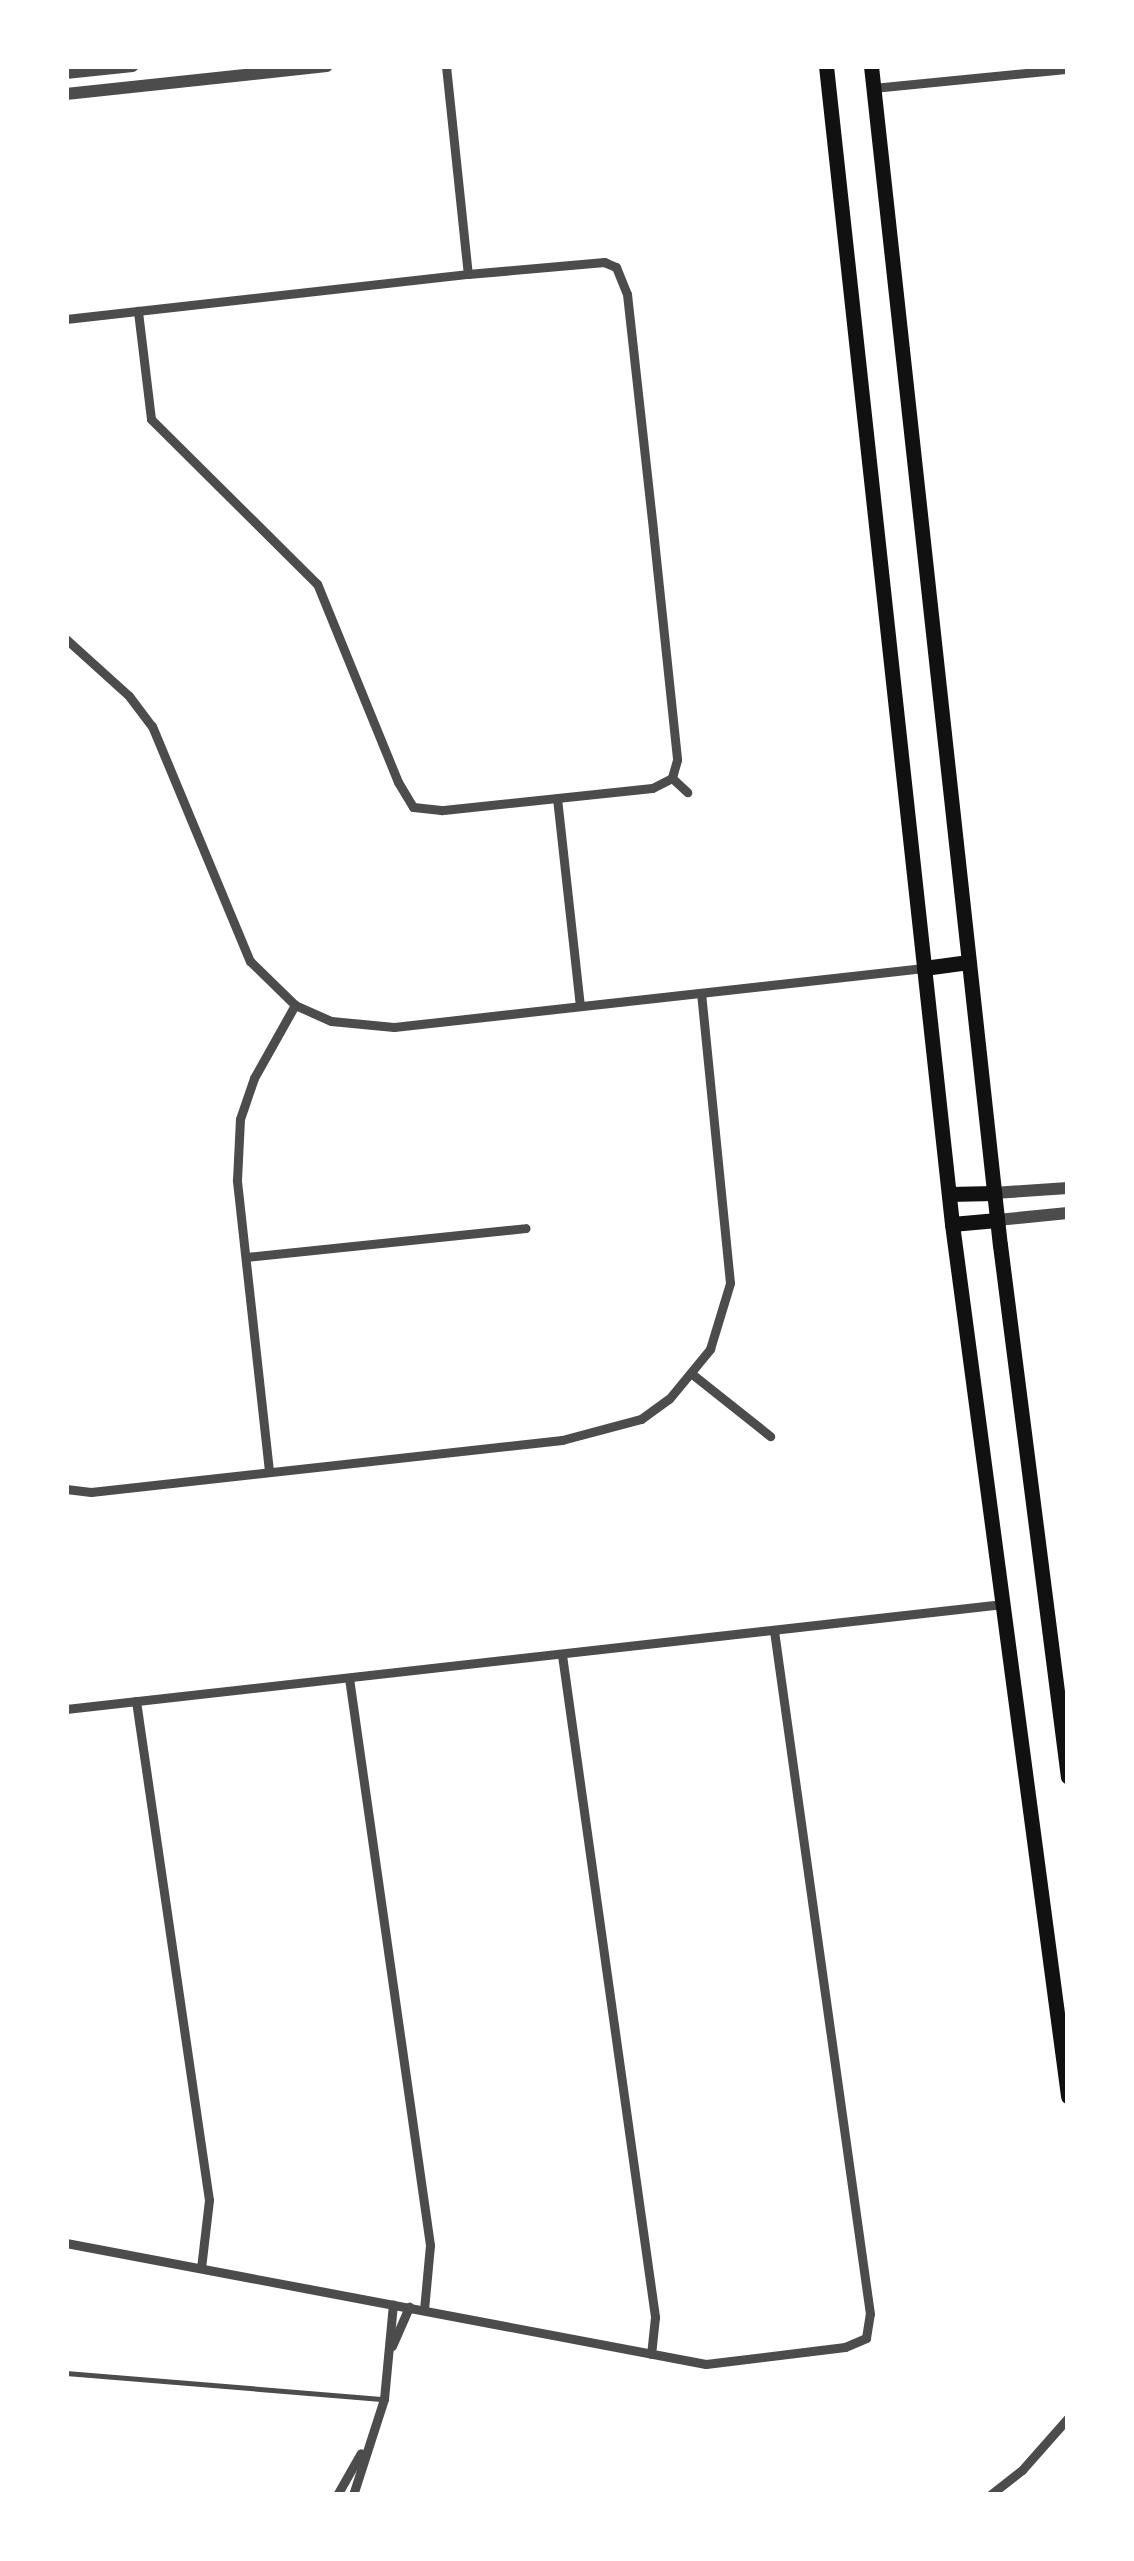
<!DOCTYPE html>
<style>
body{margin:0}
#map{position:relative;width:1134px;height:2561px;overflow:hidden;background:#fff;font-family:Karla,sans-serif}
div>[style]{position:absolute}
.service>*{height:4.5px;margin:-2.25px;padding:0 2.25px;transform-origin:2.25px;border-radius:2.25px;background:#4c4c4c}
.minor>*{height:9px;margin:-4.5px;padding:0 4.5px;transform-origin:4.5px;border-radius:4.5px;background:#4c4c4c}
.tertiary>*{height:12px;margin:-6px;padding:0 6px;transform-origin:6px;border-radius:6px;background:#4c4c4c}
.primary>*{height:15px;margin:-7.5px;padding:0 7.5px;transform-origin:7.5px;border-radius:7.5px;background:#111}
span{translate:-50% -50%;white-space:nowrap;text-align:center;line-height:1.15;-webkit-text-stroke:9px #fff;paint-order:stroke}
.frame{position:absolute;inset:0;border:69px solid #fff;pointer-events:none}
</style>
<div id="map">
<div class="service">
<i style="left:66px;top:2373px;width:319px;rotate:4.7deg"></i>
</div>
<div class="minor">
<i style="left:446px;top:66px;width:209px;rotate:84deg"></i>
<i style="left:873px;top:88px;width:196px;rotate:-5.6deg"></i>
<i style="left:66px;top:319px;width:405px;rotate:-6.4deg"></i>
<i style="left:468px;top:274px;width:137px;rotate:-5deg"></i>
<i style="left:604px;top:262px;width:13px;rotate:23deg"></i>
<i style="left:616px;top:267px;width:29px;rotate:68deg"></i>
<i style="left:627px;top:294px;width:237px;rotate:83.7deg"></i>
<i style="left:653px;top:530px;width:231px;rotate:84deg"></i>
<i style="left:677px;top:760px;width:19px;rotate:106deg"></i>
<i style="left:672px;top:778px;width:22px;rotate:153deg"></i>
<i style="left:652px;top:788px;width:212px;rotate:174deg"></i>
<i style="left:441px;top:810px;width:28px;rotate:-174deg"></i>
<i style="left:413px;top:807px;width:29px;rotate:-121deg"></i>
<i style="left:398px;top:782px;width:214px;rotate:-112.2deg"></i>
<i style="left:317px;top:584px;width:234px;rotate:-135.2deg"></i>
<i style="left:151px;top:419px;width:109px;rotate:-96.9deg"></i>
<i style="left:66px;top:639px;width:85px;rotate:42.1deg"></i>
<i style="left:129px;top:696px;width:38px;rotate:53deg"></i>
<i style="left:152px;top:726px;width:255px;rotate:67.4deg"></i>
<i style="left:250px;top:961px;width:63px;rotate:44.4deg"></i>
<i style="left:295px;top:1005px;width:39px;rotate:24deg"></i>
<i style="left:331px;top:1021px;width:63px;rotate:5.4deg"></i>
<i style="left:394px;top:1027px;width:533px;rotate:-6.35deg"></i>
<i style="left:672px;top:778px;width:21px;rotate:43deg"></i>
<i style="left:557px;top:798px;width:209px;rotate:83.7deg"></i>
<i style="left:246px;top:1257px;width:281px;rotate:-5.9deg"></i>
<i style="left:692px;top:1374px;width:100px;rotate:38.5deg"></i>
<i style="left:269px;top:1471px;width:293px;rotate:-96.3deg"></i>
<i style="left:237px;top:1180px;width:61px;rotate:-87.2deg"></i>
<i style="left:240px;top:1119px;width:43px;rotate:-71.1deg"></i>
<i style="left:254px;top:1078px;width:84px;rotate:-60.7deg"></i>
<i style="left:66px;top:1489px;width:25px;rotate:7deg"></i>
<i style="left:91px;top:1492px;width:474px;rotate:-6.3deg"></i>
<i style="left:562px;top:1440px;width:82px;rotate:-14.9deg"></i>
<i style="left:641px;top:1419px;width:34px;rotate:-36deg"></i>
<i style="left:669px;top:1399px;width:65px;rotate:-50.6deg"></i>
<i style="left:710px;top:1349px;width:69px;rotate:-73.1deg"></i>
<i style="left:730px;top:1283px;width:291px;rotate:-95.7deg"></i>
<i style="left:562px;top:1655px;width:669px;rotate:82deg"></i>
<i style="left:655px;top:2317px;width:37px;rotate:96deg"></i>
<i style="left:349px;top:1678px;width:573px;rotate:81.87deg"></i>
<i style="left:430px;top:2245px;width:65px;rotate:95.3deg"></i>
<i style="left:136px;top:1701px;width:504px;rotate:81.68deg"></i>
<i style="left:209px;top:2200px;width:68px;rotate:96.7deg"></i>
<i style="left:66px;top:1709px;width:943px;rotate:-6.39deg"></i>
<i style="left:66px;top:2243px;width:651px;rotate:10.71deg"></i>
<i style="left:706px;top:2364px;width:140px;rotate:-7deg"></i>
<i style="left:845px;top:2347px;width:23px;rotate:-23deg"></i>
<i style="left:866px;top:2338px;width:24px;rotate:-81deg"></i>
<i style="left:870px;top:2314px;width:690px;rotate:-98deg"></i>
<i style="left:392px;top:2346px;width:43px;rotate:-66.4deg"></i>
<i style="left:337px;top:2495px;width:48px;rotate:-60.3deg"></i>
<i style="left:353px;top:2495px;width:101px;rotate:-72.1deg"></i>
<i style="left:384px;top:2399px;width:95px;rotate:-84.6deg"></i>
<i style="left:990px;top:2495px;width:41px;rotate:-38deg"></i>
<i style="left:1022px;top:2470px;width:69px;rotate:-48.5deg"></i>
</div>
<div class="tertiary">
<i style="left:66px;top:73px;width:67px;rotate:-6deg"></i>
<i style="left:66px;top:94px;width:262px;rotate:-6.1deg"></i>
<i style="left:994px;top:1193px;width:74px;rotate:-3.9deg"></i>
<i style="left:997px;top:1220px;width:71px;rotate:-5.6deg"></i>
</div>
<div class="primary">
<i style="left:826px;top:66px;width:1165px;rotate:83.79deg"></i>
<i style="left:952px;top:1224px;width:880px;rotate:82.42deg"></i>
<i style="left:871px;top:66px;width:1186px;rotate:83.76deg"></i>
<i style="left:1000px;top:1245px;width:536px;rotate:82.72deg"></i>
<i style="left:924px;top:968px;width:45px;rotate:-7.6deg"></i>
<i style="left:949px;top:1194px;width:45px;rotate:-1.3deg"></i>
<i style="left:952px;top:1224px;width:45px;rotate:-5.1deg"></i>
</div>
<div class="frame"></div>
</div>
